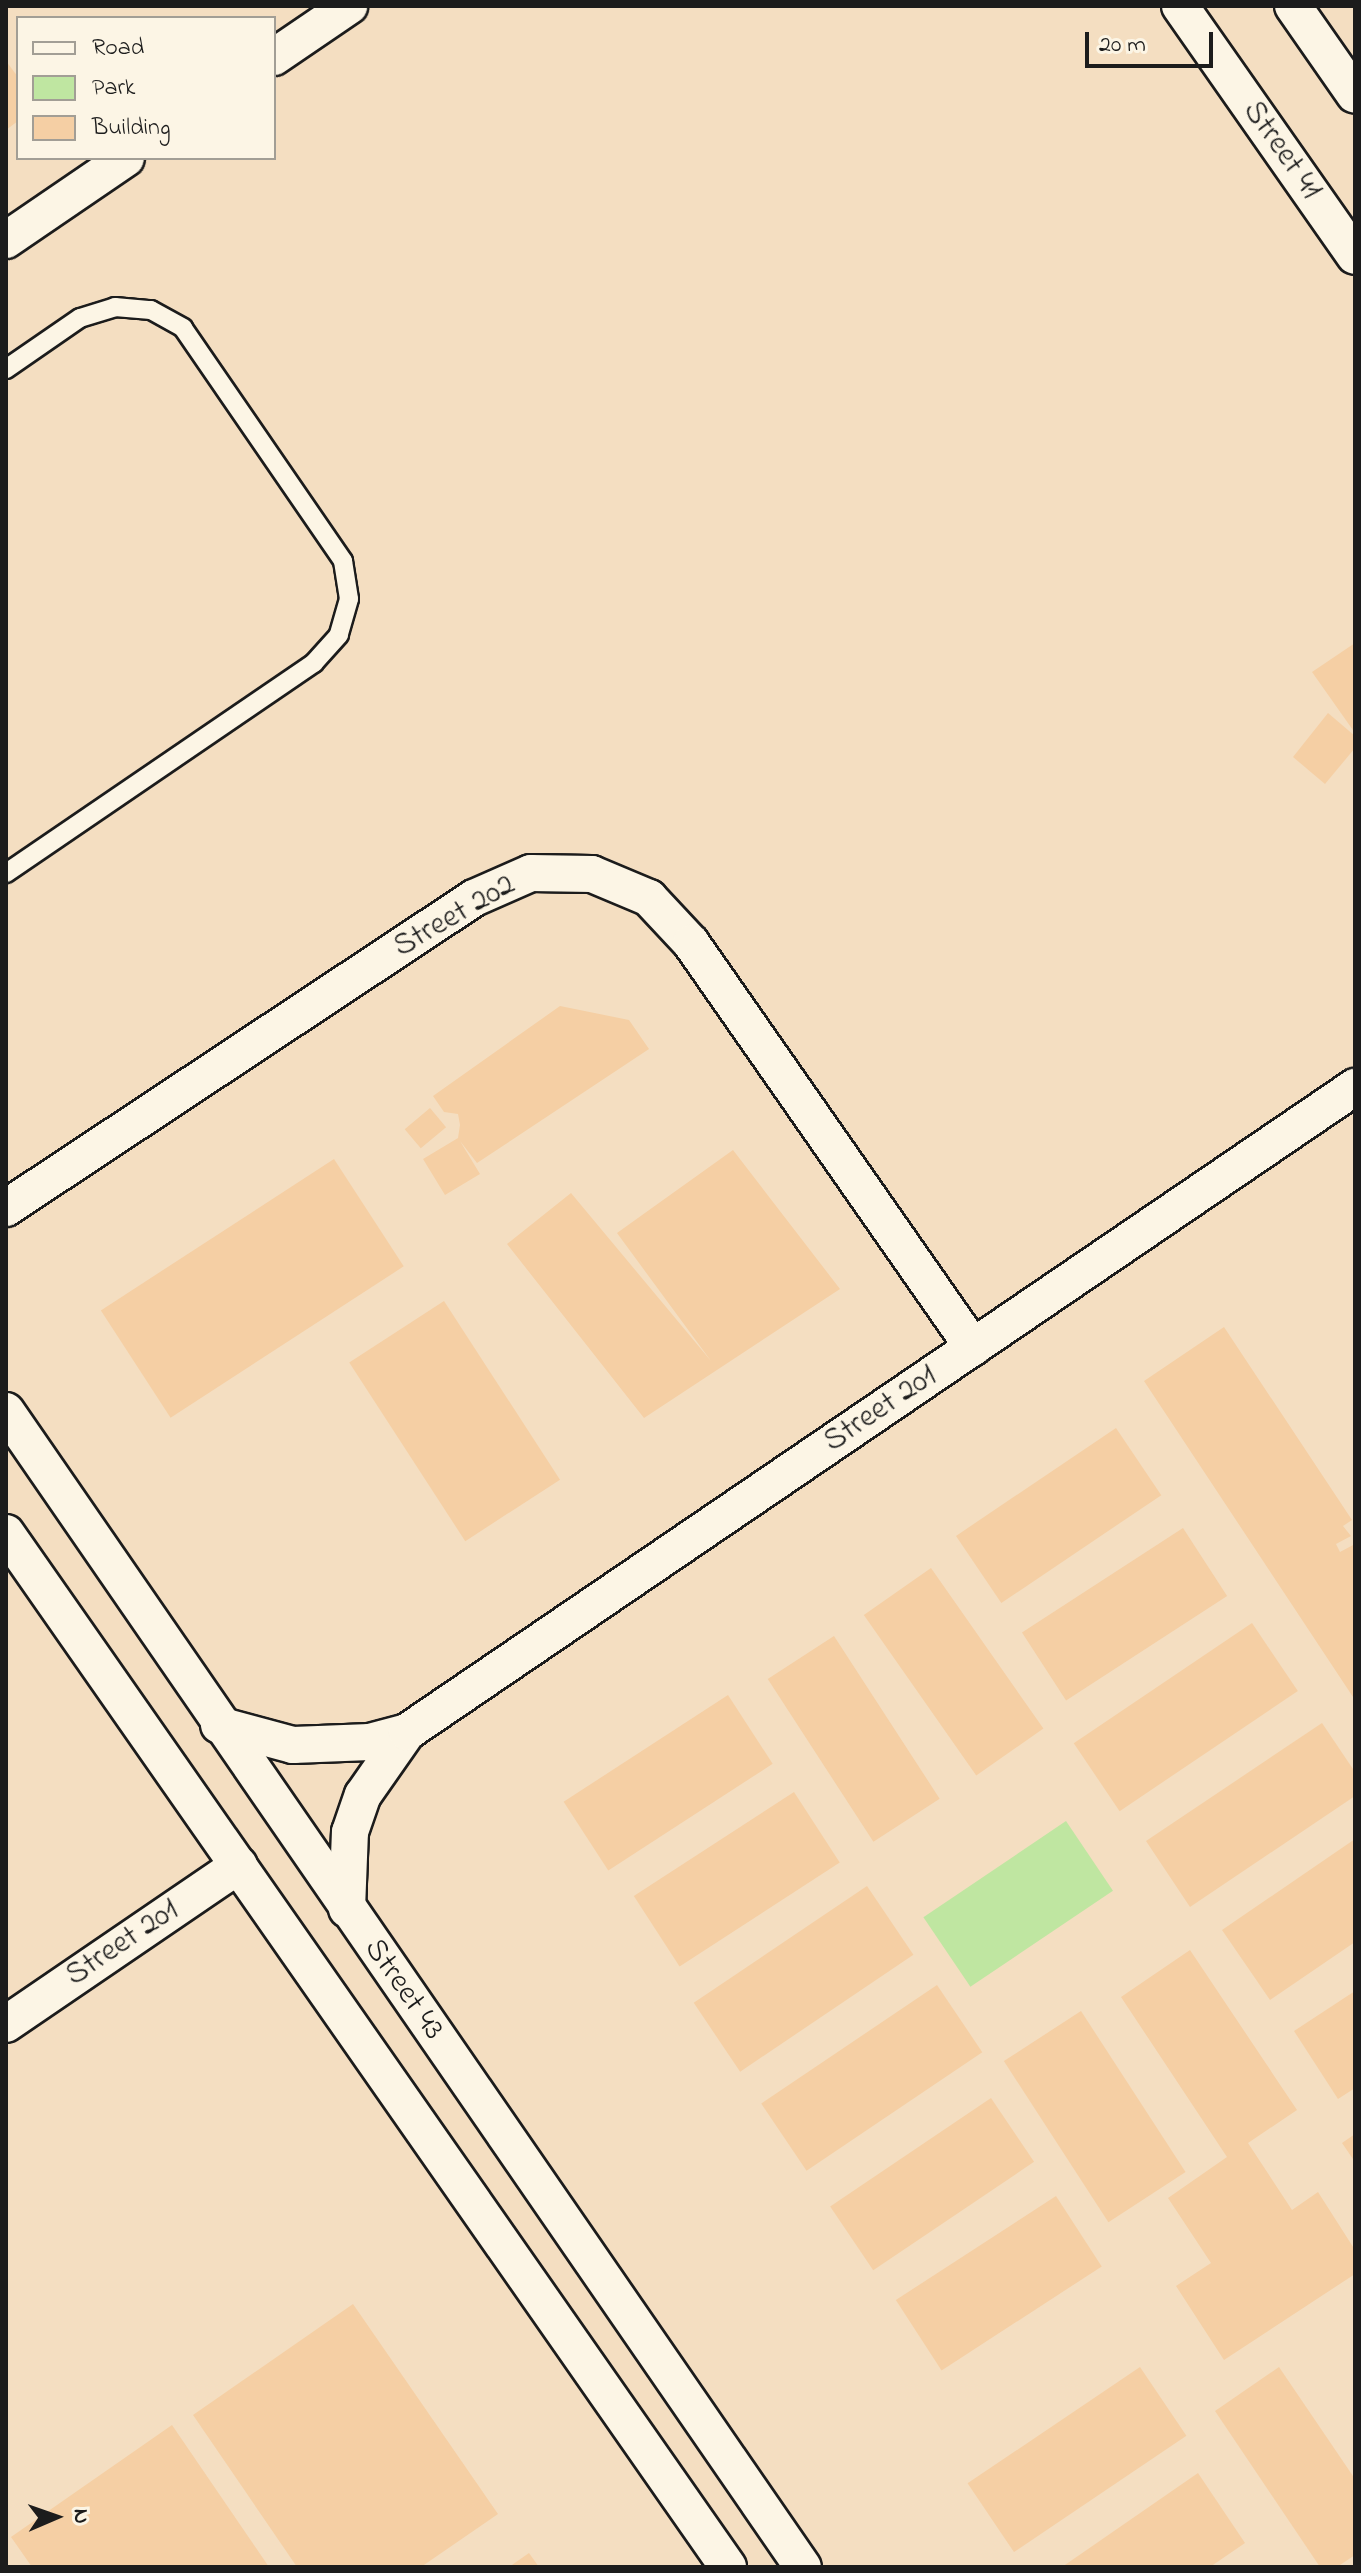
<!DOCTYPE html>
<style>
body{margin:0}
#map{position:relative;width:1361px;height:2573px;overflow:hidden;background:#faead2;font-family:"Indie Flower",sans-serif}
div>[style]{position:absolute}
.built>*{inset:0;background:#f4dec1}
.green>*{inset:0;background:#bfe6a1;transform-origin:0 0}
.building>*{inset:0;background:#f5cfa4;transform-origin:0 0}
.roads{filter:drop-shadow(2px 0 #1c1c1c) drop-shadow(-2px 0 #1c1c1c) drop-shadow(0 2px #1c1c1c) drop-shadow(0 -2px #1c1c1c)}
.service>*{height:18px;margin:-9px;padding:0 9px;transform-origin:9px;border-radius:9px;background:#fcf5e5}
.minor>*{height:36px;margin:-18px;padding:0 18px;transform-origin:18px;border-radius:18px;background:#fcf5e5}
span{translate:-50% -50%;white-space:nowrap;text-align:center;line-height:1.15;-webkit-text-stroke:6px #fcf5e5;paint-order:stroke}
.street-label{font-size:32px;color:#1c1c1c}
.frame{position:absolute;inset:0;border:8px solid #1c1c1c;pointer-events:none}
.legend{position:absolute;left:16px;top:16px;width:260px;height:144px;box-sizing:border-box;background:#fcf5e5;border:2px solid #a29e95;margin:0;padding:10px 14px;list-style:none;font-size:24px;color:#1c1c1c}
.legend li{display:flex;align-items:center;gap:16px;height:40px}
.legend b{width:40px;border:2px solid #a29e95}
.north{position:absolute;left:16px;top:2477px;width:80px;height:80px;-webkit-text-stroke:6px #fcf5e5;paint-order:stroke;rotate:88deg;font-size:22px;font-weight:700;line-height:32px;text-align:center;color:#1c1c1c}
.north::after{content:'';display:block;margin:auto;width:28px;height:36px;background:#1c1c1c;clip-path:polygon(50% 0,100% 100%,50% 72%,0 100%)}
.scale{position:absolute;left:1085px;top:32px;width:128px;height:36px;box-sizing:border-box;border:4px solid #1c1c1c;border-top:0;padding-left:10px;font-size:24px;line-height:28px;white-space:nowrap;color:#1c1c1c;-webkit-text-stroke:6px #fcf5e5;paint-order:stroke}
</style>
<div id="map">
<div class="built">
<i style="clip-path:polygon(evenodd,6px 6px,1355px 6px,1355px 2567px,6px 2567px,6px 6px,18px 18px,274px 18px,274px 158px,18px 158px,18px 18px)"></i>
</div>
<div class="green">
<i style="left:1066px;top:1821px;width:84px;height:172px;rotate:56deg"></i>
</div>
<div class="building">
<i style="clip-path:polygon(6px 61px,18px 77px,18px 121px,6px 130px)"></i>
<i style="clip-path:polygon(1355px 643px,1355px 733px,1312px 672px)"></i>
<i style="clip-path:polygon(1328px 713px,1355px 736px,1355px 748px,1325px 784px,1293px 757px)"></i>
<i style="clip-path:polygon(560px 1006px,629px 1020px,649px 1049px,477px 1163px,460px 1141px,480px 1174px,445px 1195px,423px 1159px,458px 1138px,460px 1125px,458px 1114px,444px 1112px,433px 1096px)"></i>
<i style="left:430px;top:1108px;width:25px;height:33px;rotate:50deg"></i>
<i style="clip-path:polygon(733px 1150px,840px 1289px,644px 1418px,507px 1244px,571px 1193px,711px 1361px,617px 1233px)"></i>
<i style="left:334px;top:1159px;width:128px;height:278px;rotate:57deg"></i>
<i style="left:444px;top:1301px;width:213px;height:113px;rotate:57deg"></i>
<i style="clip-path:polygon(1224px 1327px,1352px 1520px,1343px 1526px,1351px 1536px,1336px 1544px,1340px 1552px,1355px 1544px,1355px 1700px,1144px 1381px)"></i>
<i style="left:1116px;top:1428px;width:81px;height:193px;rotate:56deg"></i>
<i style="left:1183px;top:1528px;width:81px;height:192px;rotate:57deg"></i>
<i style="left:931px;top:1568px;width:196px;height:82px;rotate:55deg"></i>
<i style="left:1252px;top:1623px;width:82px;height:215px;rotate:56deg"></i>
<i style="left:834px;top:1636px;width:194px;height:79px;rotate:57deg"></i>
<i style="left:728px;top:1695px;width:82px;height:196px;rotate:57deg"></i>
<i style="clip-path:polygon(1322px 1723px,1355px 1772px,1355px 1796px,1190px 1907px,1146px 1841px)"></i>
<i style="left:794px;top:1792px;width:84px;height:191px;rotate:57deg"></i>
<i style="clip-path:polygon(1355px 1839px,1355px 1942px,1270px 2000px,1222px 1930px)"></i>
<i style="left:867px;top:1886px;width:83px;height:209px;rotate:56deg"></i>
<i style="clip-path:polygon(1190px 1950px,1297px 2110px,1248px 2143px,1292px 2210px,1318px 2192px,1355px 2250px,1355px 2274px,1224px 2360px,1176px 2286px,1211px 2263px,1168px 2198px,1227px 2157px,1121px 1997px)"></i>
<i style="left:937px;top:1985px;width:81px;height:212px;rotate:56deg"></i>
<i style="clip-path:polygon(1355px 1991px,1355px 2088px,1338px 2099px,1294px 2031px)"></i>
<i style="left:1081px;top:2011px;width:192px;height:92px;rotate:57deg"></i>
<i style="left:991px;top:2098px;width:77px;height:194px;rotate:56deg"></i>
<i style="clip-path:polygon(1355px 2134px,1355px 2162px,1342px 2143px)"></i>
<i style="left:1056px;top:2196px;width:84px;height:191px;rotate:57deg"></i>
<i style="clip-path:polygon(353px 2304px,498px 2514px,421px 2567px,297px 2567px,193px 2415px)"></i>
<i style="left:1140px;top:2367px;width:83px;height:208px;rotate:56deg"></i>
<i style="clip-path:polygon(1279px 2367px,1355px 2479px,1355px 2555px,1337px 2567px,1320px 2567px,1215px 2411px)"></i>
<i style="clip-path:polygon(172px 2425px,269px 2567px,32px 2567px,11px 2537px)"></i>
<i style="clip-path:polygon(1198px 2473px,1245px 2543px,1210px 2567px,1062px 2567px)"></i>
<i style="clip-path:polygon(529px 2553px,539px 2567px,509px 2567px)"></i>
</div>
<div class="roads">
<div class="service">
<i style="left:6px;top:369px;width:90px;rotate:-34.6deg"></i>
<i style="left:80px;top:318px;width:37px;rotate:-17deg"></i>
<i style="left:115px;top:307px;width:36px;rotate:5deg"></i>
<i style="left:151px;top:310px;width:37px;rotate:29deg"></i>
<i style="left:183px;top:328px;width:283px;rotate:55.5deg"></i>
<i style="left:343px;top:561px;width:38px;rotate:81deg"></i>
<i style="left:349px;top:599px;width:37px;rotate:106deg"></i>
<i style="left:339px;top:635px;width:38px;rotate:132deg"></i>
<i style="left:314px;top:663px;width:373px;rotate:145.7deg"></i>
</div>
<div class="minor">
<i style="left:1180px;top:6px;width:305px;rotate:55deg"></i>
<i style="left:1293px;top:6px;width:108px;rotate:55.1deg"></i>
<i style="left:274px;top:57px;width:91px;rotate:-34.2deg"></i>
<i style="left:6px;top:240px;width:145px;rotate:-34.3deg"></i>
<i style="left:6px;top:1208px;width:561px;rotate:-33.52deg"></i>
<i style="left:474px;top:898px;width:62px;rotate:-23.7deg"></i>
<i style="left:531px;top:873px;width:61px;rotate:0.9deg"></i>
<i style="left:592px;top:874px;width:62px;rotate:22.8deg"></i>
<i style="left:649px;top:898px;width:62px;rotate:47deg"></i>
<i style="left:691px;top:943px;width:493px;rotate:55.1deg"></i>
<i style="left:6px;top:1411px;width:1404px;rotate:55.42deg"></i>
<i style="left:6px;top:1533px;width:1261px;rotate:55.07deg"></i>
<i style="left:219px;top:1725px;width:77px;rotate:15.1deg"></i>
<i style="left:293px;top:1745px;width:77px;rotate:-2.2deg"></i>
<i style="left:370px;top:1742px;width:38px;rotate:-15deg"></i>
<i style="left:347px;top:1909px;width:77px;rotate:-87.8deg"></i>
<i style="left:350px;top:1832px;width:39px;rotate:-71deg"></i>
<i style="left:363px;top:1795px;width:77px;rotate:-55.1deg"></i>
<i style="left:407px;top:1732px;width:1147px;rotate:-34.23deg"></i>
<i style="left:6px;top:2024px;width:282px;rotate:-34.3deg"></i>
</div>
</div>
<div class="street-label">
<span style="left:1281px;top:151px;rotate:55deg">Street 41</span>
<span style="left:455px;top:917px;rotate:-30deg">Street 202</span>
<span style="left:881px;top:1410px;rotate:-34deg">Street 201</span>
<span style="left:123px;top:1944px;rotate:-34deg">Street 201</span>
<span style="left:403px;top:1990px;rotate:55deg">Street 43</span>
</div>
<div class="frame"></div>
<ul class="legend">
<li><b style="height:10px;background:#fcf5e5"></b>Road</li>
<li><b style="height:22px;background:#bfe6a1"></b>Park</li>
<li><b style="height:22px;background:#f5cfa4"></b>Building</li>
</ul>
<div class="north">N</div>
<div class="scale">20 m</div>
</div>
